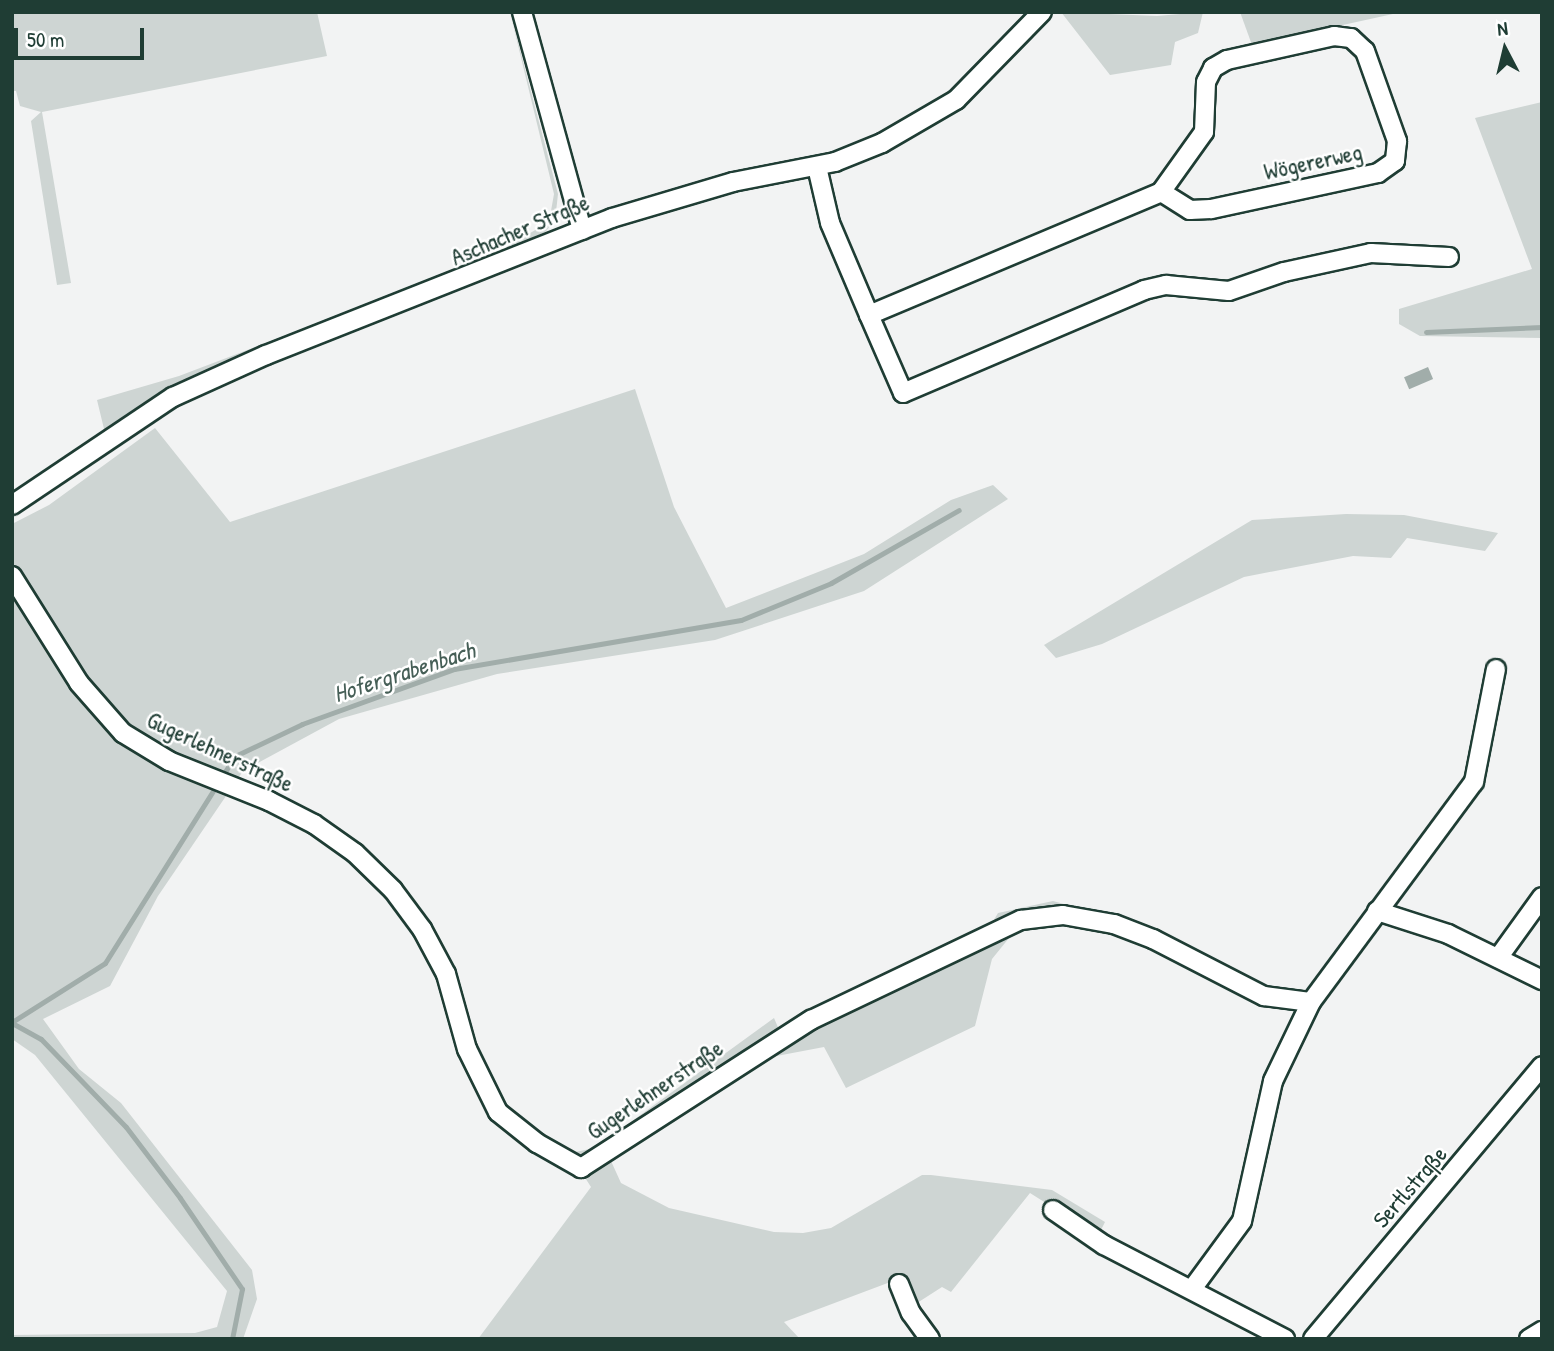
<!DOCTYPE html>
<meta charset="utf-8">
<style>
body{margin:0}
#map{position:relative;width:1554px;height:1351px;overflow:hidden;background:#f2f3f3;font-family:"Patrick Hand",sans-serif}
div>[style]{position:absolute}
.green>*{inset:0;background:#ced5d3}
.water>*{inset:0;background:#a1adaa;transform-origin:0 0}
.stream>*{height:5px;margin:-2.5px;padding:0 2.5px;transform-origin:2.5px;border-radius:2.5px;background:#a1adaa}
.roads{filter:drop-shadow(2px 0 #1f3d34) drop-shadow(-2px 0 #1f3d34) drop-shadow(0 2px #1f3d34) drop-shadow(0 -2px #1f3d34)}
.minor>*{height:18px;margin:-9px;padding:0 9px;transform-origin:9px;border-radius:9px;background:#fff}
span{translate:-50% -50%;white-space:nowrap;text-align:center;line-height:1.15;-webkit-text-stroke:5px #fff;paint-order:stroke}
.street-label{font-size:23px;color:#1f3d34}
.water-label{font-size:24px;color:#465f57;font-style:italic}
.frame{position:absolute;inset:0;border:14px solid #1f3d34;pointer-events:none}
.north{position:absolute;left:1470px;top:14px;width:70px;height:70px;-webkit-text-stroke:5px #fff;paint-order:stroke;rotate:353deg;font-size:19px;font-weight:700;line-height:28px;text-align:center;color:#1f3d34}
.north::after{content:'';display:block;margin:auto;width:24px;height:32px;background:#1f3d34;clip-path:polygon(50% 0,100% 100%,50% 72%,0 100%)}
.scale{position:absolute;left:14px;top:28px;width:130px;height:32px;box-sizing:border-box;border:4px solid #1f3d34;border-top:0;padding-left:9px;font-size:21px;line-height:24px;white-space:nowrap;color:#1f3d34;-webkit-text-stroke:5px #fff;paint-order:stroke}
</style>
<div id="map">
<div class="green">
<i style="clip-path:polygon(12px 12px,317px 12px,327px 56px,42px 112px,71px 283px,57px 285px,31px 121px,41px 112px,20px 106px,16px 91px,12px 91px)"></i>
<i style="clip-path:polygon(510px 12px,558px 194px,555px 221px,545px 232px,450px 276px,208px 369px,105px 433px,97px 400px,179px 376px,486px 259px,549px 222px,554px 194px)"></i>
<i style="clip-path:polygon(1061px 12px,1157px 16px,1203px 12px,1198px 33px,1175px 42px,1171px 65px,1110px 75px)"></i>
<i style="clip-path:polygon(1240px 12px,1402px 12px,1252px 45px)"></i>
<i style="clip-path:polygon(1542px 102px,1542px 338px,1420px 336px,1399px 324px,1399px 309px,1532px 269px,1475px 118px)"></i>
<i style="clip-path:polygon(635px 389px,674px 507px,726px 608px,864px 554px,951px 500px,993px 485px,1008px 499px,864px 591px,715px 640px,497px 674px,339px 719px,243px 771px,158px 896px,110px 986px,43px 1019px,79px 1069px,121px 1103px,252px 1270px,257px 1299px,243px 1339px,12px 1339px,12px 1335px,195px 1333px,217px 1327px,227px 1291px,35px 1055px,12px 1039px,12px 524px,49px 505px,155px 428px,230px 522px)"></i>
<i style="clip-path:polygon(1346px 514px,1404px 515px,1498px 533px,1485px 551px,1407px 538px,1391px 558px,1353px 556px,1244px 577px,1102px 644px,1056px 658px,1044px 645px,1252px 520px)"></i>
<i style="clip-path:polygon(1053px 901px,1148px 927px,1226px 968px,1114px 920px,989px 928px,998px 913px)"></i>
<i style="clip-path:polygon(1044px 920px,1125px 932px,1221px 981px,1219px 985px,1127px 935px,1059px 924px,1032px 927px,1009px 938px,992px 959px,975px 1026px,846px 1088px,824px 1047px,766px 1058px,611px 1161px,621px 1183px,669px 1208px,774px 1232px,803px 1233px,831px 1228px,922px 1175px,931px 1175px,1052px 1190px,1105px 1222px,1098px 1236px,1030px 1193px,951px 1292px,942px 1287px,914px 1305px,893px 1281px,784px 1322px,800px 1339px,478px 1339px,591px 1187px,582px 1173px,759px 1055px,912px 974px)"></i>
<i style="clip-path:polygon(774px 1018px,780px 1032px,587px 1156px,575px 1152px,595px 1148px)"></i>
</div>
<div class="water">
<i style="left:1428px;top:367px;width:13px;height:26px;rotate:67deg"></i>
</div>
<div class="stream">
<i style="left:1426px;top:332px;width:116px;rotate:-2.5deg"></i>
<i style="left:12px;top:1022px;width:110px;rotate:-32.4deg"></i>
<i style="left:105px;top:963px;width:244px;rotate:-57.9deg"></i>
<i style="left:235px;top:756px;width:74px;rotate:-25.5deg"></i>
<i style="left:302px;top:724px;width:162px;rotate:-19.9deg"></i>
<i style="left:454px;top:669px;width:291px;rotate:-9.7deg"></i>
<i style="left:741px;top:620px;width:97px;rotate:-22.3deg"></i>
<i style="left:831px;top:583px;width:147px;rotate:-29.7deg"></i>
<i style="left:12px;top:1023px;width:33px;rotate:29deg"></i>
<i style="left:41px;top:1039px;width:122px;rotate:46deg"></i>
<i style="left:126px;top:1127px;width:89px;rotate:52.7deg"></i>
<i style="left:180px;top:1198px;width:110px;rotate:55.7deg"></i>
<i style="left:242px;top:1289px;width:51px;rotate:101.3deg"></i>
</div>
<div class="roads">
<div class="minor">
<i style="left:522px;top:12px;width:226px;rotate:74.6deg"></i>
<i style="left:1334px;top:36px;width:17px;rotate:7deg"></i>
<i style="left:1351px;top:38px;width:19px;rotate:43deg"></i>
<i style="left:1365px;top:51px;width:96px;rotate:70.4deg"></i>
<i style="left:1397px;top:141px;width:20px;rotate:96deg"></i>
<i style="left:1395px;top:161px;width:21px;rotate:145deg"></i>
<i style="left:1378px;top:173px;width:171px;rotate:167.8deg"></i>
<i style="left:1211px;top:209px;width:21px;rotate:177deg"></i>
<i style="left:1190px;top:210px;width:34px;rotate:-148deg"></i>
<i style="left:1161px;top:192px;width:74px;rotate:-54.4deg"></i>
<i style="left:1204px;top:132px;width:50px;rotate:-87.7deg"></i>
<i style="left:1206px;top:82px;width:16px;rotate:-63deg"></i>
<i style="left:1213px;top:68px;width:16px;rotate:-30deg"></i>
<i style="left:1227px;top:60px;width:110px;rotate:-12.6deg"></i>
<i style="left:817px;top:167px;width:57px;rotate:76.9deg"></i>
<i style="left:830px;top:223px;width:100px;rotate:67deg"></i>
<i style="left:869px;top:315px;width:317px;rotate:-22.8deg"></i>
<i style="left:869px;top:315px;width:85px;rotate:66.4deg"></i>
<i style="left:903px;top:393px;width:262px;rotate:-23.1deg"></i>
<i style="left:1144px;top:290px;width:23px;rotate:-13deg"></i>
<i style="left:1166px;top:285px;width:63px;rotate:5.4deg"></i>
<i style="left:1229px;top:291px;width:58px;rotate:-19.1deg"></i>
<i style="left:1284px;top:272px;width:89px;rotate:-12.3deg"></i>
<i style="left:1371px;top:253px;width:78px;rotate:2.9deg"></i>
<i style="left:12px;top:505px;width:194px;rotate:-33.9deg"></i>
<i style="left:173px;top:397px;width:102px;rotate:-24.3deg"></i>
<i style="left:266px;top:355px;width:372px;rotate:-21.6deg"></i>
<i style="left:612px;top:218px;width:126px;rotate:-16.6deg"></i>
<i style="left:733px;top:182px;width:104px;rotate:-11.1deg"></i>
<i style="left:835px;top:162px;width:51px;rotate:-22deg"></i>
<i style="left:882px;top:143px;width:86px;rotate:-30.2deg"></i>
<i style="left:956px;top:100px;width:123px;rotate:-45.7deg"></i>
<i style="left:12px;top:576px;width:126px;rotate:57.9deg"></i>
<i style="left:79px;top:683px;width:67px;rotate:48.7deg"></i>
<i style="left:123px;top:733px;width:54px;rotate:31.3deg"></i>
<i style="left:169px;top:761px;width:108px;rotate:21.8deg"></i>
<i style="left:269px;top:801px;width:51px;rotate:27.1deg"></i>
<i style="left:314px;top:824px;width:50px;rotate:35.3deg"></i>
<i style="left:355px;top:853px;width:53px;rotate:44.2deg"></i>
<i style="left:393px;top:890px;width:49px;rotate:53.4deg"></i>
<i style="left:422px;top:929px;width:51px;rotate:61.9deg"></i>
<i style="left:446px;top:974px;width:78px;rotate:74.4deg"></i>
<i style="left:467px;top:1049px;width:70px;rotate:63.8deg"></i>
<i style="left:498px;top:1112px;width:50px;rotate:38.5deg"></i>
<i style="left:537px;top:1143px;width:51px;rotate:29.6deg"></i>
<i style="left:581px;top:1168px;width:274px;rotate:-32.8deg"></i>
<i style="left:811px;top:1020px;width:233px;rotate:-25.5deg"></i>
<i style="left:1021px;top:920px;width:42px;rotate:-6.8deg"></i>
<i style="left:1063px;top:915px;width:52px;rotate:10deg"></i>
<i style="left:1114px;top:924px;width:42px;rotate:21deg"></i>
<i style="left:1153px;top:939px;width:125px;rotate:27.2deg"></i>
<i style="left:1264px;top:996px;width:47px;rotate:7.3deg"></i>
<i style="left:1377px;top:911px;width:75px;rotate:17.9deg"></i>
<i style="left:1448px;top:934px;width:105px;rotate:26.1deg"></i>
<i style="left:1498px;top:958px;width:75px;rotate:-54.2deg"></i>
<i style="left:1053px;top:1210px;width:62px;rotate:34.5deg"></i>
<i style="left:1104px;top:1245px;width:204px;rotate:27.4deg"></i>
<i style="left:899px;top:1284px;width:31px;rotate:68deg"></i>
<i style="left:911px;top:1313px;width:32px;rotate:54deg"></i>
<i style="left:1192px;top:1289px;width:84px;rotate:-53.7deg"></i>
<i style="left:1242px;top:1221px;width:143px;rotate:-77.5deg"></i>
<i style="left:1273px;top:1081px;width:88px;rotate:-64.3deg"></i>
<i style="left:1311px;top:1002px;width:274px;rotate:-53.5deg"></i>
<i style="left:1474px;top:782px;width:115px;rotate:-79deg"></i>
<i style="left:1313px;top:1339px;width:356px;rotate:-50deg"></i>
<i style="left:1529px;top:1339px;width:15px;rotate:-32deg"></i>
</div>
</div>
<div class="street-label">
<span style="left:1313px;top:162px;rotate:-12deg">Wögererweg</span>
<span style="left:520px;top:230px;rotate:-23deg">Aschacher Straße</span>
<span style="left:220px;top:752px;rotate:25deg">Gugerlehnerstraße</span>
<span style="left:655px;top:1090px;rotate:-34deg">Gugerlehnerstraße</span>
<span style="left:1410px;top:1187px;rotate:-49deg">Sertlstraße</span>
</div>
<div class="water-label">
<span style="left:404px;top:672px;rotate:-18deg">Hofergrabenbach</span>
</div>
<div class="frame"></div>
<div class="north">N</div>
<div class="scale">50 m</div>
</div>
